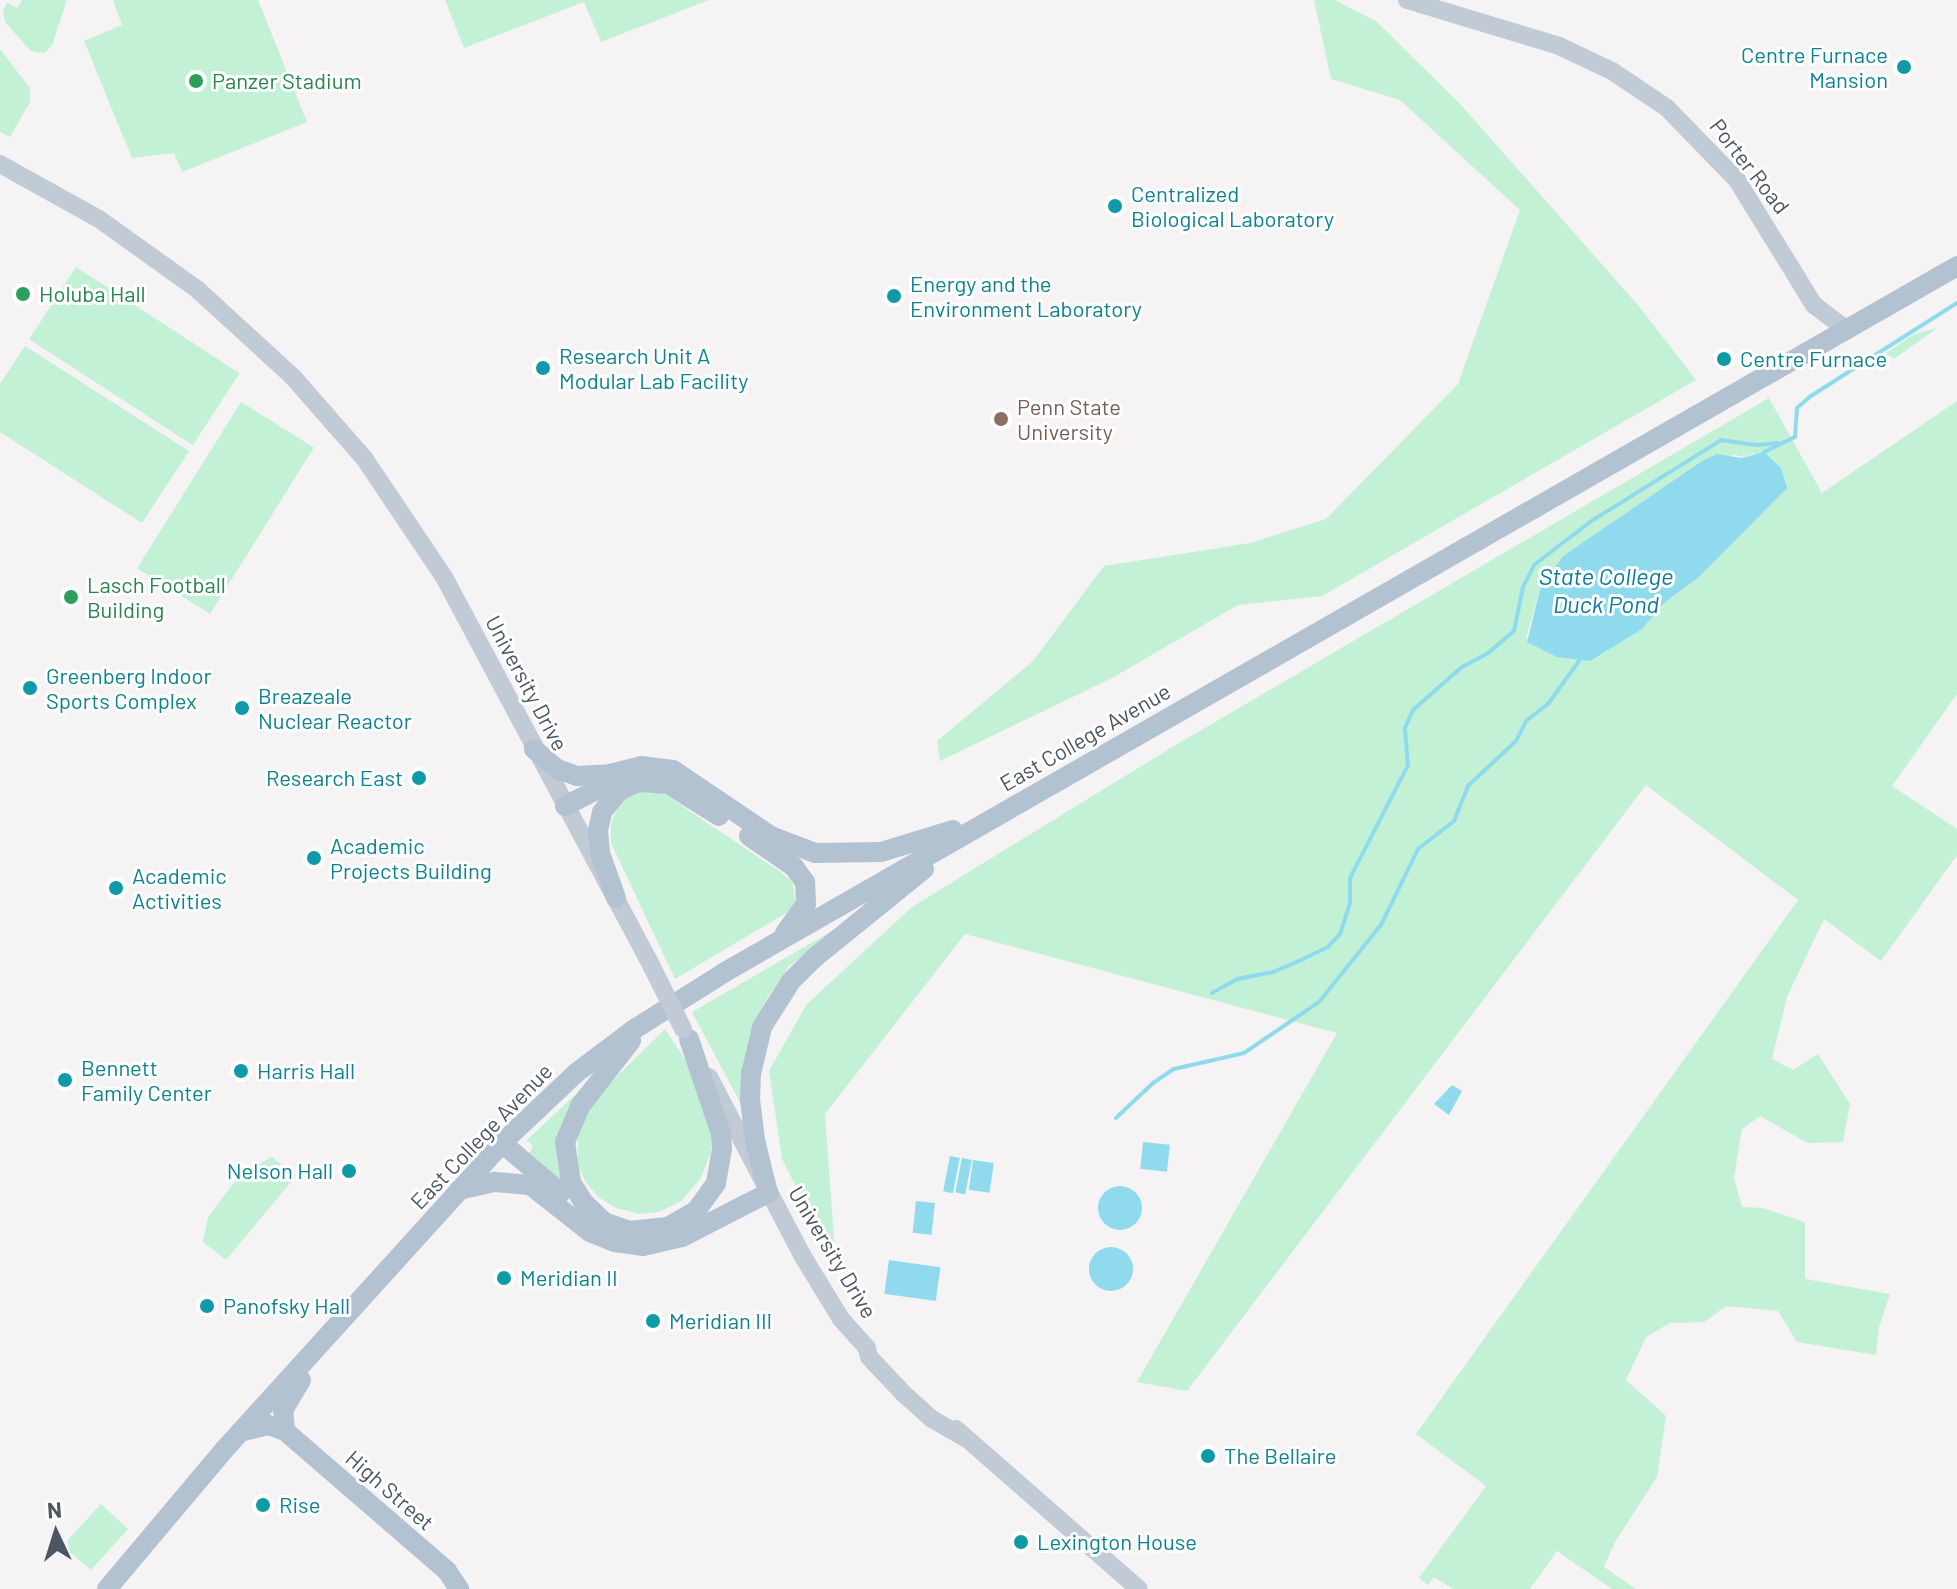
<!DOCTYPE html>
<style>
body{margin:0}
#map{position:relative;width:1957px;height:1589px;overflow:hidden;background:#f5f3f3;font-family:Barlow,sans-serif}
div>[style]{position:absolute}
.green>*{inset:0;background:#c3f1d5;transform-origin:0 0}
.water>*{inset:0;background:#90daee;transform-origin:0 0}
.round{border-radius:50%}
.stream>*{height:4px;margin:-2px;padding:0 2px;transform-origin:2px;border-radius:2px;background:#90daee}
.secondary>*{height:18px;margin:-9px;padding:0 9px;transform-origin:9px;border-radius:9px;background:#c1cbd6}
.primary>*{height:20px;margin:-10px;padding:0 10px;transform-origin:10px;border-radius:10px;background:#b3c2d1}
.secondary-bridge>*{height:18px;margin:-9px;padding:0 9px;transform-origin:9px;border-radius:9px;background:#c1cbd6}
.dots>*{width:22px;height:22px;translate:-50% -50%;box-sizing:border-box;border:4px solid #fff;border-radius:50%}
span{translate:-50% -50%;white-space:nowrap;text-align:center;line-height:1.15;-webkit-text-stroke:6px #fff;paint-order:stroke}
.culture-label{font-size:22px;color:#0d838f}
.right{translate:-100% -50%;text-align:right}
.left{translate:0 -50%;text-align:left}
.leisure-label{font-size:22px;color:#27864d}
.street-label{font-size:22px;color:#4a5661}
.education-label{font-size:22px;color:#785e54}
.water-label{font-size:24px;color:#0c7c9b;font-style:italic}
.north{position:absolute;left:16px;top:1493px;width:80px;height:80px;-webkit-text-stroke:6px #fff;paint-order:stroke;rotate:356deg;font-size:22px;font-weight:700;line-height:32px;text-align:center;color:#4a5661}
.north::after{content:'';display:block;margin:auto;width:28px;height:36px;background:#4a5661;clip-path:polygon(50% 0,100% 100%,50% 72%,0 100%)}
</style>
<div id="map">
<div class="green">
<i style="clip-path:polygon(22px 0,67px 0,52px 45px,45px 53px,31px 51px,5px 22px,3px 12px,7px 2px,17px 8px)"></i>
<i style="clip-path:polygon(113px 0,258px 0,307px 122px,182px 172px,174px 153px,132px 158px,84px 41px,122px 25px)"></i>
<i style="clip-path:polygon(445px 0,709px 0,601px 42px,584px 2px,464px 48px)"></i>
<i style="clip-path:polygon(1314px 0,1335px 0,1377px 22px,1461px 105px,1638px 305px,1696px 380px,1322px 596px,1238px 605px,1112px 678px,940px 761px,937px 741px,1033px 661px,1104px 566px,1250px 543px,1326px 519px,1458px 384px,1520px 210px,1400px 100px,1331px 79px)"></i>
<i style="clip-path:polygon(0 49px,30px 88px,30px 102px,10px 137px,0 132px)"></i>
<i style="left:76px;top:267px;width:195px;height:86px;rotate:33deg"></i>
<i style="clip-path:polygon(1937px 328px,1894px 359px,1886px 353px,1914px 334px)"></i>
<i style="clip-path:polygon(25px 346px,189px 451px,142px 523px,0 432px,0 384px)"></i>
<i style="clip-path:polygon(evenodd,1769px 398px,1822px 493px,1957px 401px,1957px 694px,1892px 786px,1957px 829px,1957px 855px,1881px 961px,1824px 919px,1787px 997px,1772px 1059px,1793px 1070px,1818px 1054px,1850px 1104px,1843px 1142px,1808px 1143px,1760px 1116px,1742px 1129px,1734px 1178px,1742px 1207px,1763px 1208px,1805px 1222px,1805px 1279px,1890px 1294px,1879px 1327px,1876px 1355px,1797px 1342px,1778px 1311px,1726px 1306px,1704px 1322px,1670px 1323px,1646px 1337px,1626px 1380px,1666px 1416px,1657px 1477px,1615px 1542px,1604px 1567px,1636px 1589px,1612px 1589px,1557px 1551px,1530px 1589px,1453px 1589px,1434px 1577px,1428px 1585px,1419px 1578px,1486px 1486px,1416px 1434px,1798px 900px,1646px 785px,1187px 1391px,1137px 1382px,1337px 1033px,965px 934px,825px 1114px,836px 1266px,782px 1159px,769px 1071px,806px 1005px,912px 907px,1174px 746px,1769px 398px,1754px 453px,1731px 542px,1699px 577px,1665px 602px,1642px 629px,1526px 638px,1541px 586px,1563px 556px,1702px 461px,1734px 455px,1745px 457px,1754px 453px)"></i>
<i style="left:241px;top:402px;width:86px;height:196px;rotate:32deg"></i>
<i style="clip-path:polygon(639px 792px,663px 793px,779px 871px,792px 881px,796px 903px,788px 912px,675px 979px,611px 843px,611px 823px,617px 810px,626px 798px)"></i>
<i style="clip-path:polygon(844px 924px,789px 966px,766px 1000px,750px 1034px,742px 1074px,742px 1106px,692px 1012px)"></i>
<i style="clip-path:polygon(665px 1029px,692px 1070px,711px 1123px,711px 1152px,701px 1178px,681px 1201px,659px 1212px,640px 1214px,616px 1208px,598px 1197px,586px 1182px,578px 1166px,578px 1132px,585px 1112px,599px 1094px)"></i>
<i style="clip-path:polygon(591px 1080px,575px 1103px,568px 1187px,528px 1156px,533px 1146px,527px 1140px)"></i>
<i style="clip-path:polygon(272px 1157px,296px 1176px,226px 1260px,203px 1242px,208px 1217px,239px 1176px)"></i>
<i style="clip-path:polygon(101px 1504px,128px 1529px,91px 1570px,70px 1552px,67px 1541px)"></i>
</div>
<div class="water">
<i style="clip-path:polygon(1764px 452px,1781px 468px,1787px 488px,1699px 577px,1665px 602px,1642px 629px,1590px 661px,1557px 657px,1527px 642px,1541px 586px,1563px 556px,1702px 461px,1717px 454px,1742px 458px)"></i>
<i style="clip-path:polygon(1452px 1085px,1462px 1091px,1449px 1115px,1434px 1104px)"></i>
<i style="left:1143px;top:1142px;width:27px;height:27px;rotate:6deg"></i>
<i style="left:950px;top:1156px;width:10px;height:36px;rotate:11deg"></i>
<i style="left:962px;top:1158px;width:10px;height:35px;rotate:11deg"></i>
<i style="left:973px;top:1160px;width:21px;height:30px;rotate:8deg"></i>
<i class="round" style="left:1098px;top:1186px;width:44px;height:44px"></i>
<i style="left:916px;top:1201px;width:19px;height:32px;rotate:6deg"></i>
<i class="round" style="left:1089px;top:1247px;width:44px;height:44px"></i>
<i style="left:889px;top:1260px;width:52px;height:34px;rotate:8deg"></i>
</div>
<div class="stream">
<i style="left:1764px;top:452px;width:34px;rotate:-26deg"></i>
<i style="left:1795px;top:437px;width:29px;rotate:-86deg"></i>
<i style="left:1797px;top:408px;width:18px;rotate:-41deg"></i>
<i style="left:1811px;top:396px;width:173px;rotate:-32.5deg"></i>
<i style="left:1212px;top:993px;width:29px;rotate:-29deg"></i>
<i style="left:1237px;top:979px;width:37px;rotate:-11deg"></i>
<i style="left:1273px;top:972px;width:28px;rotate:-23deg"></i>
<i style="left:1299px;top:961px;width:32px;rotate:-26deg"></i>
<i style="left:1328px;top:947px;width:18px;rotate:-47deg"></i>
<i style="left:1340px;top:934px;width:33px;rotate:-72deg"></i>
<i style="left:1350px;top:903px;width:25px;rotate:-90deg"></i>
<i style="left:1350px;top:878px;width:127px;rotate:-62.8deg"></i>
<i style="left:1408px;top:765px;width:37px;rotate:-95deg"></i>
<i style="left:1405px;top:728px;width:20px;rotate:-66deg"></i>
<i style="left:1413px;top:710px;width:65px;rotate:-41.3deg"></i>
<i style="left:1462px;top:667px;width:30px;rotate:-28deg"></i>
<i style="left:1488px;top:653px;width:34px;rotate:-40deg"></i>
<i style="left:1514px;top:631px;width:45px;rotate:-78.4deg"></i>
<i style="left:1523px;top:587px;width:25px;rotate:-63deg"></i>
<i style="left:1534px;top:565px;width:71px;rotate:-37.5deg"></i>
<i style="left:1590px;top:522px;width:155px;rotate:-32deg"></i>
<i style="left:1721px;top:440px;width:37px;rotate:8deg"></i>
<i style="left:1758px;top:445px;width:20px;rotate:-6deg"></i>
<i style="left:1116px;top:1118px;width:51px;rotate:-43.4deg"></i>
<i style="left:1153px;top:1083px;width:25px;rotate:-34deg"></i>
<i style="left:1174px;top:1069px;width:72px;rotate:-12.9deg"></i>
<i style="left:1244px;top:1053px;width:91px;rotate:-34.2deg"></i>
<i style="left:1319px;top:1002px;width:99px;rotate:-51.2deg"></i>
<i style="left:1381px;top:925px;width:85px;rotate:-64deg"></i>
<i style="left:1418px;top:849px;width:46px;rotate:-37.9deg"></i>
<i style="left:1454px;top:821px;width:38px;rotate:-68deg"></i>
<i style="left:1468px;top:786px;width:66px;rotate:-43.2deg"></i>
<i style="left:1516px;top:741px;width:22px;rotate:-63deg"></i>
<i style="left:1526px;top:721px;width:28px;rotate:-38deg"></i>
<i style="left:1548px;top:704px;width:53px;rotate:-54.2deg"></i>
</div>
<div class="secondary">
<i style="left:1407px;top:0;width:159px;rotate:16.8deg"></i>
<i style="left:1559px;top:46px;width:59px;rotate:25.3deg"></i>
<i style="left:1612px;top:71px;width:66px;rotate:33.9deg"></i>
<i style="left:1667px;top:108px;width:100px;rotate:45.8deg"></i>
<i style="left:1737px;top:180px;width:147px;rotate:58.4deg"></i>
<i style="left:1814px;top:305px;width:40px;rotate:37deg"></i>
<i style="left:0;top:164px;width:113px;rotate:29.1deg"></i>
<i style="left:99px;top:219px;width:122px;rotate:35.6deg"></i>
<i style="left:198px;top:290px;width:129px;rotate:42.5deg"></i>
<i style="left:293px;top:377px;width:108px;rotate:48.8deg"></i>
<i style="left:364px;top:458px;width:143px;rotate:56.1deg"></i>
<i style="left:444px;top:577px;width:442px;rotate:61.9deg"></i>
<i style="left:709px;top:1077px;width:201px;rotate:62.4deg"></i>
<i style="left:802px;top:1255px;width:75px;rotate:58.6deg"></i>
<i style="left:841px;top:1319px;width:39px;rotate:48deg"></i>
<i style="left:867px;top:1348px;width:9px;rotate:77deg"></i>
<i style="left:869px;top:1357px;width:51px;rotate:46.6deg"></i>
<i style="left:904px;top:1394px;width:38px;rotate:42deg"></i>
<i style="left:932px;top:1419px;width:36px;rotate:30deg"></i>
<i style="left:956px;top:1429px;width:243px;rotate:41.2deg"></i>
</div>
<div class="primary">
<i style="left:534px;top:749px;width:30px;rotate:41deg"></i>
<i style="left:557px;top:769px;width:21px;rotate:19deg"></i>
<i style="left:577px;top:776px;width:33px;rotate:-3deg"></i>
<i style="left:610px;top:774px;width:32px;rotate:-14deg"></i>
<i style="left:641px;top:766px;width:32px;rotate:7deg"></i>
<i style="left:673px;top:770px;width:118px;rotate:34deg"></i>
<i style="left:771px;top:836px;width:47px;rotate:21.1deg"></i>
<i style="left:815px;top:853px;width:66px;rotate:-0.9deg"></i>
<i style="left:881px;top:852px;width:75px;rotate:-17deg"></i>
<i style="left:565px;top:806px;width:59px;rotate:-27deg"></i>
<i style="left:749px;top:836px;width:55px;rotate:34.6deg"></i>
<i style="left:794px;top:867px;width:19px;rotate:54deg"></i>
<i style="left:805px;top:882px;width:22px;rotate:87deg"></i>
<i style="left:806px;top:904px;width:36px;rotate:126deg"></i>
<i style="left:616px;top:898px;width:48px;rotate:-109.6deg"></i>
<i style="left:600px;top:853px;width:23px;rotate:-95deg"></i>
<i style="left:598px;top:830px;width:18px;rotate:-77deg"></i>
<i style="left:602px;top:812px;width:28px;rotate:-51deg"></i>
<i style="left:620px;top:790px;width:21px;rotate:-23deg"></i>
<i style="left:639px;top:782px;width:29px;rotate:4deg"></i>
<i style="left:668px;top:784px;width:60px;rotate:32.1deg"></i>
<i style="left:502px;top:1143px;width:77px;rotate:40.3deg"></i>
<i style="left:459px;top:1190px;width:37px;rotate:-13deg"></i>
<i style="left:495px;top:1182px;width:35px;rotate:5deg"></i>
<i style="left:530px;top:1185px;width:76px;rotate:38.1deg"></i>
<i style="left:590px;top:1232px;width:27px;rotate:22deg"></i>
<i style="left:615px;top:1242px;width:28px;rotate:8deg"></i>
<i style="left:643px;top:1246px;width:40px;rotate:-13deg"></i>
<i style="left:682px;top:1237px;width:97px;rotate:-27.1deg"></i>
<i style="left:768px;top:1193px;width:55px;rotate:-103.8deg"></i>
<i style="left:755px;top:1140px;width:39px;rotate:-97deg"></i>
<i style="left:750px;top:1101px;width:27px;rotate:-88deg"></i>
<i style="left:751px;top:1074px;width:48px;rotate:-76.8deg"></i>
<i style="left:762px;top:1027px;width:54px;rotate:-57.8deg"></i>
<i style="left:791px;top:981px;width:31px;rotate:-45deg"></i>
<i style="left:813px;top:959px;width:143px;rotate:-39deg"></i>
<i style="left:592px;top:1218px;width:39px;rotate:19deg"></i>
<i style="left:629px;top:1231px;width:39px;rotate:-6deg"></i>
<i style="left:668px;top:1227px;width:32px;rotate:-30deg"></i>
<i style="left:696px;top:1211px;width:34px;rotate:-54deg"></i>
<i style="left:716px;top:1183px;width:35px;rotate:-80deg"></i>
<i style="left:722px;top:1149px;width:15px;rotate:-94deg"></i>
<i style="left:721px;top:1134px;width:100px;rotate:-108.6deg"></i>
<i style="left:604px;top:1222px;width:28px;rotate:-136deg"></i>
<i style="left:584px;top:1203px;width:25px;rotate:-122deg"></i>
<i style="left:571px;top:1182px;width:40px;rotate:-98.5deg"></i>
<i style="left:565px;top:1142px;width:39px;rotate:-67deg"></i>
<i style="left:580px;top:1106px;width:83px;rotate:-51.9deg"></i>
<i style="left:285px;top:1431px;width:21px;rotate:-95deg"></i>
<i style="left:283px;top:1410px;width:35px;rotate:-59deg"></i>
<i style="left:240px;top:1432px;width:29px;rotate:-14deg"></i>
<i style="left:268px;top:1425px;width:18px;rotate:19deg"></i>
<i style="left:285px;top:1431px;width:214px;rotate:40.8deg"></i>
<i style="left:447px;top:1571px;width:22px;rotate:56deg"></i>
<i style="left:107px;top:1589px;width:182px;rotate:-49.9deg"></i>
<i style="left:224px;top:1450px;width:414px;rotate:-47.8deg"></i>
<i style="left:502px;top:1143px;width:102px;rotate:-43.4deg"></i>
<i style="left:576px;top:1073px;width:71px;rotate:-37deg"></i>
<i style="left:633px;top:1030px;width:109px;rotate:-32.2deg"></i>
<i style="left:725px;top:972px;width:1420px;rotate:-29.81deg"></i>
</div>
<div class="secondary-bridge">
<i style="left:652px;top:967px;width:69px;rotate:63.4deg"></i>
</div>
<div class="dots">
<i style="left:1904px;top:67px;background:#0f9aa8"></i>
<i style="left:196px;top:81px;background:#2e9e5b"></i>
<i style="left:1115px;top:206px;background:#0f9aa8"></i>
<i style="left:23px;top:294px;background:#2e9e5b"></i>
<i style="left:894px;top:296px;background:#0f9aa8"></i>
<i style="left:1724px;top:359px;background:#0f9aa8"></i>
<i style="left:543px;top:368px;background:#0f9aa8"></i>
<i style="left:1001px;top:419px;background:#8d6e63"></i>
<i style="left:71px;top:597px;background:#2e9e5b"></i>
<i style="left:30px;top:688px;background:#0f9aa8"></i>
<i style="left:242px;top:708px;background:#0f9aa8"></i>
<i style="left:419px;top:778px;background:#0f9aa8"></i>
<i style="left:314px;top:858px;background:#0f9aa8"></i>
<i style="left:116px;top:888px;background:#0f9aa8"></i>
<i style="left:241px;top:1071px;background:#0f9aa8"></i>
<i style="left:65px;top:1080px;background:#0f9aa8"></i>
<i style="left:349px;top:1171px;background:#0f9aa8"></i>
<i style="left:504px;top:1278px;background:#0f9aa8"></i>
<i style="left:207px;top:1306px;background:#0f9aa8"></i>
<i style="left:653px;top:1321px;background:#0f9aa8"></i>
<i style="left:1208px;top:1456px;background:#0f9aa8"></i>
<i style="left:263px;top:1505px;background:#0f9aa8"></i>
<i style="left:1021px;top:1542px;background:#0f9aa8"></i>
</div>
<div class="culture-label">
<span class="right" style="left:1888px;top:67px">Centre Furnace<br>Mansion</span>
<span class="left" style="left:1131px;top:206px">Centralized<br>Biological Laboratory</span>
<span class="left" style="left:910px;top:296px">Energy and the<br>Environment Laboratory</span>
<span class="left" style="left:559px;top:368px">Research Unit A<br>Modular Lab Facility</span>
<span class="left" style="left:1740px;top:359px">Centre Furnace</span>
<span class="left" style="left:46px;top:688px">Greenberg Indoor<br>Sports Complex</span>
<span class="left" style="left:258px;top:708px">Breazeale<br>Nuclear Reactor</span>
<span class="right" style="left:403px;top:778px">Research East</span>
<span class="left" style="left:330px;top:858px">Academic<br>Projects Building</span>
<span class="left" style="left:132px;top:888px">Academic<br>Activities</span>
<span class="left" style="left:81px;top:1080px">Bennett<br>Family Center</span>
<span class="left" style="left:257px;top:1071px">Harris Hall</span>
<span class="right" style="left:333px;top:1171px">Nelson Hall</span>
<span class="left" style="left:520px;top:1278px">Meridian II</span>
<span class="left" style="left:223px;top:1306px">Panofsky Hall</span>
<span class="left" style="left:669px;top:1321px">Meridian III</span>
<span class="left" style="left:1224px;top:1456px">The Bellaire</span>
<span class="left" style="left:279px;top:1505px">Rise</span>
<span class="left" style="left:1037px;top:1542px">Lexington House</span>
</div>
<div class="leisure-label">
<span class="left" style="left:212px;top:81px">Panzer Stadium</span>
<span class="left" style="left:39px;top:294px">Holuba Hall</span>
<span class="left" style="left:87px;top:597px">Lasch Football<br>Building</span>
</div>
<div class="street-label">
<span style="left:1750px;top:166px;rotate:52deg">Porter Road</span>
<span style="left:527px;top:683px;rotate:62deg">University Drive</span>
<span style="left:1085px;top:737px;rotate:-30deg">East College Avenue</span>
<span style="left:481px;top:1136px;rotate:-46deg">East College Avenue</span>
<span style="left:833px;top:1252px;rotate:59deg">University Drive</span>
<span style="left:390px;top:1490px;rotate:41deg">High Street</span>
</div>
<div class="education-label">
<span class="left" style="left:1017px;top:419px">Penn State<br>University</span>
</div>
<div class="water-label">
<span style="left:1606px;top:590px">State College<br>Duck Pond</span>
</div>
<div class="north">N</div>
</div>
